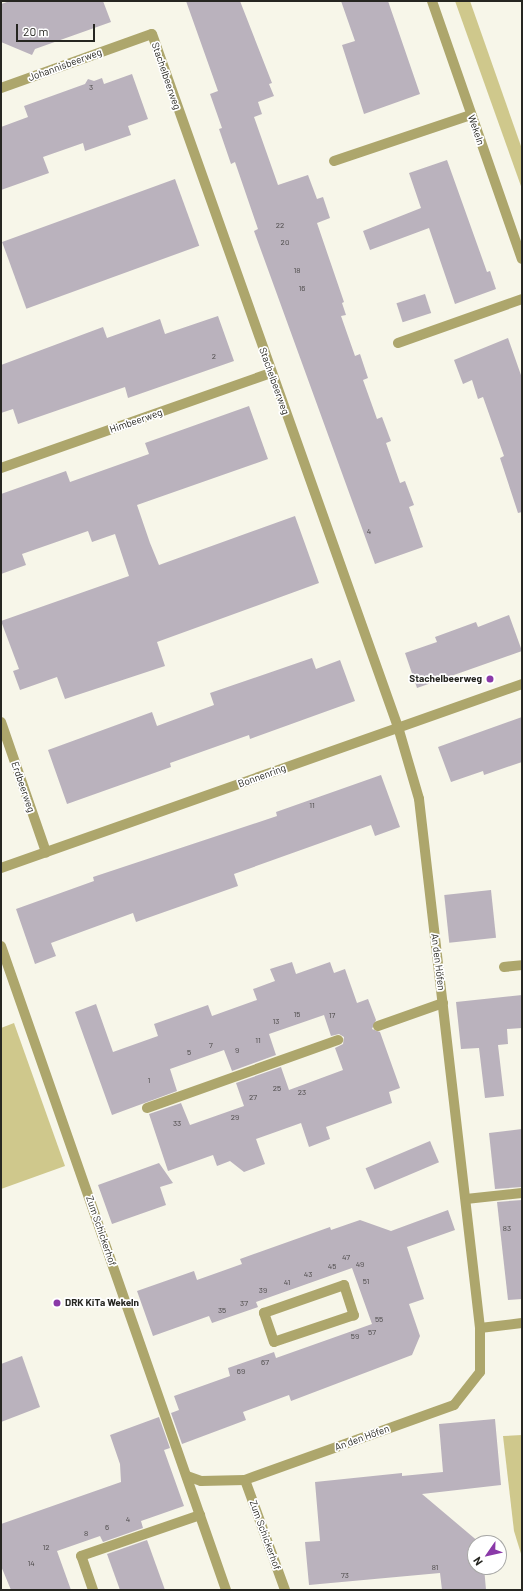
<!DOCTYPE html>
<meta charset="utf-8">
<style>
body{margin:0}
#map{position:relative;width:523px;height:1591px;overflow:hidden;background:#f7f6e9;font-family:Barlow,sans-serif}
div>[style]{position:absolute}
.green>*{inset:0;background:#cfc88c}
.building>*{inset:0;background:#bab2bd;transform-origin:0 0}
.service>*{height:10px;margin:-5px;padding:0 5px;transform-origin:5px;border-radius:5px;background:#ada66c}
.pedestrian>*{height:10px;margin:-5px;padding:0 5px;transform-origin:5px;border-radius:5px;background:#ada66c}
.minor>*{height:10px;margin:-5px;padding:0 5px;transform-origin:5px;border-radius:5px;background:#ada66c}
.dots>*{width:11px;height:11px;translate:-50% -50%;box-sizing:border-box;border:2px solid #fff;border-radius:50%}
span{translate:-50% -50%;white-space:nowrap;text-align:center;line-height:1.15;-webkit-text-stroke:3.5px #fff;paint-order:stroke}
.number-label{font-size:8px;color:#4b4948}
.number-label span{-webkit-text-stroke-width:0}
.street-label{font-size:10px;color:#262621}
.poi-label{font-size:10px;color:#262621;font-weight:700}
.right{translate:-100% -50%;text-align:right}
.left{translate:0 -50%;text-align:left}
.frame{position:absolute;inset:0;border:2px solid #262621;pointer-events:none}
.north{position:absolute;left:467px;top:1535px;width:40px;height:40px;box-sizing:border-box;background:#fff;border:1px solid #a8a8a6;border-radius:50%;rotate:236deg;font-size:11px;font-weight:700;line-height:16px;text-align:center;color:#262621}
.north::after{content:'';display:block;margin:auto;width:14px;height:18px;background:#8a39a8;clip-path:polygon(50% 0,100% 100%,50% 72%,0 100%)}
.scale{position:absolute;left:16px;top:24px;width:79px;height:18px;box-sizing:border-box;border:2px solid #262621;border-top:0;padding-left:5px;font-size:12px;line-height:14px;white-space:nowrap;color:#262621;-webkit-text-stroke:3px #fff;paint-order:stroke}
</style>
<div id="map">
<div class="green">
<i style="clip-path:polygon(455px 1px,470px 1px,522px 149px,522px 189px)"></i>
<i style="clip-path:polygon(14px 1023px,65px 1166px,1px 1189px,1px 1028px)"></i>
<i style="clip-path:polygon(522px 1435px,522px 1557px,514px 1531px,503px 1436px)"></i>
</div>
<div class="building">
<i style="clip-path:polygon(10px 1px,103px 1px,111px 22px,35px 49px,32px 55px,1px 42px,1px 4px)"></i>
<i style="clip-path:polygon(186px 1px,240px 1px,272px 83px,269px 84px,274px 96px,258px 102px,262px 114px,254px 117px,278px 185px,308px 175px,317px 199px,323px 197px,330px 218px,317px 223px,344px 302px,342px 303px,346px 315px,341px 316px,355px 356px,360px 354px,368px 378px,363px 380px,377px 419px,382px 417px,391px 441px,386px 443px,400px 483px,405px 481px,414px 505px,409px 507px,423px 547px,375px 564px,254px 231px,258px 229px,235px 162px,231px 164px,219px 129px,222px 128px,210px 94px,218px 91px)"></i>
<i style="clip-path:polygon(341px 1px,388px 1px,420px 94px,364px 114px,342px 45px,355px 41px)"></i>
<i style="clip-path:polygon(132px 74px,148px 119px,128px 126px,131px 135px,85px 151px,83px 143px,43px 157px,49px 173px,1px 190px,1px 127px,28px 117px,24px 106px,85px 84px,88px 79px,94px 81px,102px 78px,104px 84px)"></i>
<i style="clip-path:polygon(447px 160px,487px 272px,490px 271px,496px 289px,455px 304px,429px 228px,370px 250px,363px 231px,421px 208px,409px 173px)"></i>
<i style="left:175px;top:179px;width:71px;height:184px;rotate:70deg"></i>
<i style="left:425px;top:294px;width:20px;height:30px;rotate:72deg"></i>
<i style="clip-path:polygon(218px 316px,234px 361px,128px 398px,125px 387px,18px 424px,13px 409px,1px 413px,1px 365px,103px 327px,107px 338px,160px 319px,165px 334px)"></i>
<i style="clip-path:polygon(508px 338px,522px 378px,522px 512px,518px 513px,500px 458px,504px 456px,483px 397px,478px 399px,472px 380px,463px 384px,454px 360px)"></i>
<i style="clip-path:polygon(249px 406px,268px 459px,137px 505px,150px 543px,159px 565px,295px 516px,319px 583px,157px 642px,165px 666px,65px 699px,57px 677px,20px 690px,13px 671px,19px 669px,1px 621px,129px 576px,115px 534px,92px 542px,88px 531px,22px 554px,26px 565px,1px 574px,1px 494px,66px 471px,70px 482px,149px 454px,145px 443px)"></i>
<i style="clip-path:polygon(509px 615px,522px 651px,417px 688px,405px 653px,437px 642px,435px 637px,476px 622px,478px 627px)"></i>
<i style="clip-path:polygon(312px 658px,316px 669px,340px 660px,355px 701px,250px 739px,249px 735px,170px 763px,171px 767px,67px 804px,48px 750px,152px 712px,157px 726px,214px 705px,210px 693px)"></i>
<i style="clip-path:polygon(522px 717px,522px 762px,484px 775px,483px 771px,451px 782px,438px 747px)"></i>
<i style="clip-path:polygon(381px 775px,400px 827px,375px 836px,371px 825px,234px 874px,238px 886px,136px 922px,133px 913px,51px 943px,56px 956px,35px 964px,16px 909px,94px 881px,93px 877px,277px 816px,276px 812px)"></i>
<i style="left:491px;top:890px;width:48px;height:47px;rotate:84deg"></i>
<i style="clip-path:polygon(292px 962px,296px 974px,330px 962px,334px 973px,345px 969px,357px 1003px,368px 999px,376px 1020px,372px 1029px,380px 1032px,400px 1088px,389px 1092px,392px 1103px,326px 1127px,330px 1139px,309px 1147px,301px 1123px,256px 1139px,265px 1164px,244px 1172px,230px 1161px,217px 1166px,213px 1155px,168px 1171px,149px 1114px,181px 1103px,190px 1125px,244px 1106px,236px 1083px,281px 1067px,289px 1090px,343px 1070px,335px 1048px,343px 1044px,344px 1037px,339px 1034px,331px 1036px,324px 1015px,269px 1034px,276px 1055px,232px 1071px,224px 1050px,170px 1069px,177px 1091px,112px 1115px,75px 1012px,96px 1004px,113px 1052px,158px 1036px,154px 1024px,208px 1005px,212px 1016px,257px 1000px,253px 989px,275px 981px,270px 969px)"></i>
<i style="clip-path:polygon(522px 995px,522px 1028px,507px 1029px,508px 1044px,498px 1045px,504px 1096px,485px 1098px,479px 1048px,461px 1049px,456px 1002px)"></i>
<i style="clip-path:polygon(522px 1129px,522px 1187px,495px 1189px,489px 1133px)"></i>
<i style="left:430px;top:1141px;width:23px;height:70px;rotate:67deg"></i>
<i style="clip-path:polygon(159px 1163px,173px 1183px,160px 1187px,166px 1205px,112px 1224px,98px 1185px)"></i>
<i style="clip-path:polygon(522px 1200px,522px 1299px,508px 1300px,497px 1202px)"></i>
<i style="clip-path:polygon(448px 1210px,455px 1230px,407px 1247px,424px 1299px,409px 1304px,420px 1336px,412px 1355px,291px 1401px,289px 1395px,243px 1412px,246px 1420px,182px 1444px,171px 1413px,179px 1410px,174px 1396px,230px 1376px,228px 1368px,274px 1352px,276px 1358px,372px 1324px,352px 1268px,256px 1302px,258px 1307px,212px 1323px,209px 1316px,153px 1336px,137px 1291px,194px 1271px,197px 1280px,242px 1264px,240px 1259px,330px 1227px,331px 1230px,360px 1220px,391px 1231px)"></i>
<i style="clip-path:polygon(22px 1356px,40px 1407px,1px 1422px,1px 1364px)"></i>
<i style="clip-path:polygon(159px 1417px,170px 1448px,164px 1450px,184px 1506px,141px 1521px,143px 1528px,103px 1542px,100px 1536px,57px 1551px,71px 1590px,11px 1590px,1px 1566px,1px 1524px,121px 1482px,120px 1464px,110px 1435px)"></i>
<i style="clip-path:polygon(495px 1419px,501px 1485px,422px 1494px,480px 1543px,475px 1543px,475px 1567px,484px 1567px,486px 1590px,442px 1590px,440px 1573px,309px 1585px,305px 1542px,320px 1541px,315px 1482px,402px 1473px,402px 1476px,443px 1472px,439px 1424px)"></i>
<i style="clip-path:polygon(147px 1540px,165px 1590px,120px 1590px,107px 1554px)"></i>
</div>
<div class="service">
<i style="left:334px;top:161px;width:145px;rotate:-18.6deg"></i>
<i style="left:398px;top:343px;width:132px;rotate:-19.5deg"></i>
</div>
<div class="pedestrian">
<i style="left:504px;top:967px;width:18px;rotate:-6deg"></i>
<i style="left:378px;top:1026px;width:69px;rotate:-19.5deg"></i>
<i style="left:147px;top:1108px;width:203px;rotate:-19.6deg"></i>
<i style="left:466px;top:1199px;width:56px;rotate:-6.1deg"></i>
<i style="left:344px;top:1285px;width:32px;rotate:72deg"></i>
<i style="left:354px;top:1315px;width:84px;rotate:161.4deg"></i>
<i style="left:274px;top:1342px;width:31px;rotate:-109deg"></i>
<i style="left:264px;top:1313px;width:85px;rotate:-19.3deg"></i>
<i style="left:480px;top:1328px;width:42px;rotate:-6.8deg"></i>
<i style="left:245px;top:1480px;width:117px;rotate:70deg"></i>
</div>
<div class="minor">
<i style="left:432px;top:1px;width:273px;rotate:70.8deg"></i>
<i style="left:1px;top:88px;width:160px;rotate:-19.7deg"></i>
<i style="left:152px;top:34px;width:735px;rotate:70.46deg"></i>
<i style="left:398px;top:727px;width:75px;rotate:73.7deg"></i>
<i style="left:419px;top:799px;width:533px;rotate:83.42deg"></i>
<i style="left:480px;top:1328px;width:44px;rotate:90deg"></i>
<i style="left:480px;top:1372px;width:42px;rotate:128.2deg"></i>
<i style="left:454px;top:1405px;width:222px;rotate:160.3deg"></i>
<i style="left:245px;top:1480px;width:44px;rotate:178.7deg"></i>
<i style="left:201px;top:1481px;width:15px;rotate:-160deg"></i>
<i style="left:1px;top:468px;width:286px;rotate:-19.4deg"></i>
<i style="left:1px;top:722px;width:138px;rotate:70.9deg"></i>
<i style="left:1px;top:868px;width:553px;rotate:-19.45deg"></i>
<i style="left:1px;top:946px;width:682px;rotate:70.74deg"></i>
<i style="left:93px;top:1590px;width:36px;rotate:-109deg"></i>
<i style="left:81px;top:1556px;width:126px;rotate:-19deg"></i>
</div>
<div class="dots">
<i style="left:490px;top:679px;background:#8a39a8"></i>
<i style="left:57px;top:1303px;background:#8a39a8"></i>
</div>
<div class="number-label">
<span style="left:91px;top:88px">3</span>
<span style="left:280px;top:226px">22</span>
<span style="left:285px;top:243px">20</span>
<span style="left:297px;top:271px">18</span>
<span style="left:302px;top:289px">16</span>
<span style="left:214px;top:357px">2</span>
<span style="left:369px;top:532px">4</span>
<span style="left:312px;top:806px">11</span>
<span style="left:297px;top:1015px">15</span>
<span style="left:332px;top:1016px">17</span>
<span style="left:276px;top:1022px">13</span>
<span style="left:258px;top:1041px">11</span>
<span style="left:211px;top:1046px">7</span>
<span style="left:237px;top:1051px">9</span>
<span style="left:189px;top:1053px">5</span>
<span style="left:149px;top:1081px">1</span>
<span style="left:277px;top:1089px">25</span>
<span style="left:302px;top:1093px">23</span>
<span style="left:253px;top:1098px">27</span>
<span style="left:235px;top:1118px">29</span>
<span style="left:177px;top:1124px">33</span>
<span style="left:507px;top:1229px">83</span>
<span style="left:346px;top:1258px">47</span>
<span style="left:360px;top:1265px">49</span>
<span style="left:332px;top:1267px">45</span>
<span style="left:308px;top:1275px">43</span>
<span style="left:366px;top:1282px">51</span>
<span style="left:287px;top:1283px">41</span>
<span style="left:263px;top:1291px">39</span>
<span style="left:244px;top:1304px">37</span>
<span style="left:222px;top:1311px">35</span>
<span style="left:379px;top:1320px">55</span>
<span style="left:372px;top:1333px">57</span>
<span style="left:355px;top:1337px">59</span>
<span style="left:265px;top:1363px">67</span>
<span style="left:241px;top:1372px">69</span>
<span style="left:128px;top:1520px">4</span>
<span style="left:107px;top:1528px">6</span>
<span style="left:86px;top:1534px">8</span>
<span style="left:46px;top:1548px">12</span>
<span style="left:31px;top:1564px">14</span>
<span style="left:435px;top:1568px">81</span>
<span style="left:345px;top:1576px">73</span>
</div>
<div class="street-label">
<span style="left:65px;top:65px;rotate:-20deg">Johannisbeerweg</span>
<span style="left:166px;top:76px;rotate:71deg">Stachelbeerweg</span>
<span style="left:476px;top:130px;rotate:71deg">Wekeln</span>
<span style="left:274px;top:381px;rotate:70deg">Stachelbeerweg</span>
<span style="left:136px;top:421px;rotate:-19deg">Himbeerweg</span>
<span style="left:262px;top:776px;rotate:-20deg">Bonnenring</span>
<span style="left:23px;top:787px;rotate:71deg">Erdbeerweg</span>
<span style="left:438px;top:962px;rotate:83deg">An den Höfen</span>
<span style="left:101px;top:1231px;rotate:71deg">Zum Schickerhof</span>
<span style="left:362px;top:1438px;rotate:-20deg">An den Höfen</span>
<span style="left:265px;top:1535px;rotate:70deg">Zum Schickerhof</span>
</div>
<div class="poi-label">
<span class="right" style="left:482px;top:679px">Stachelbeerweg</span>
<span class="left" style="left:65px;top:1303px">DRK KiTa Wekeln</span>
</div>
<div class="frame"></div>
<div class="north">N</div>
<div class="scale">20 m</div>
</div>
